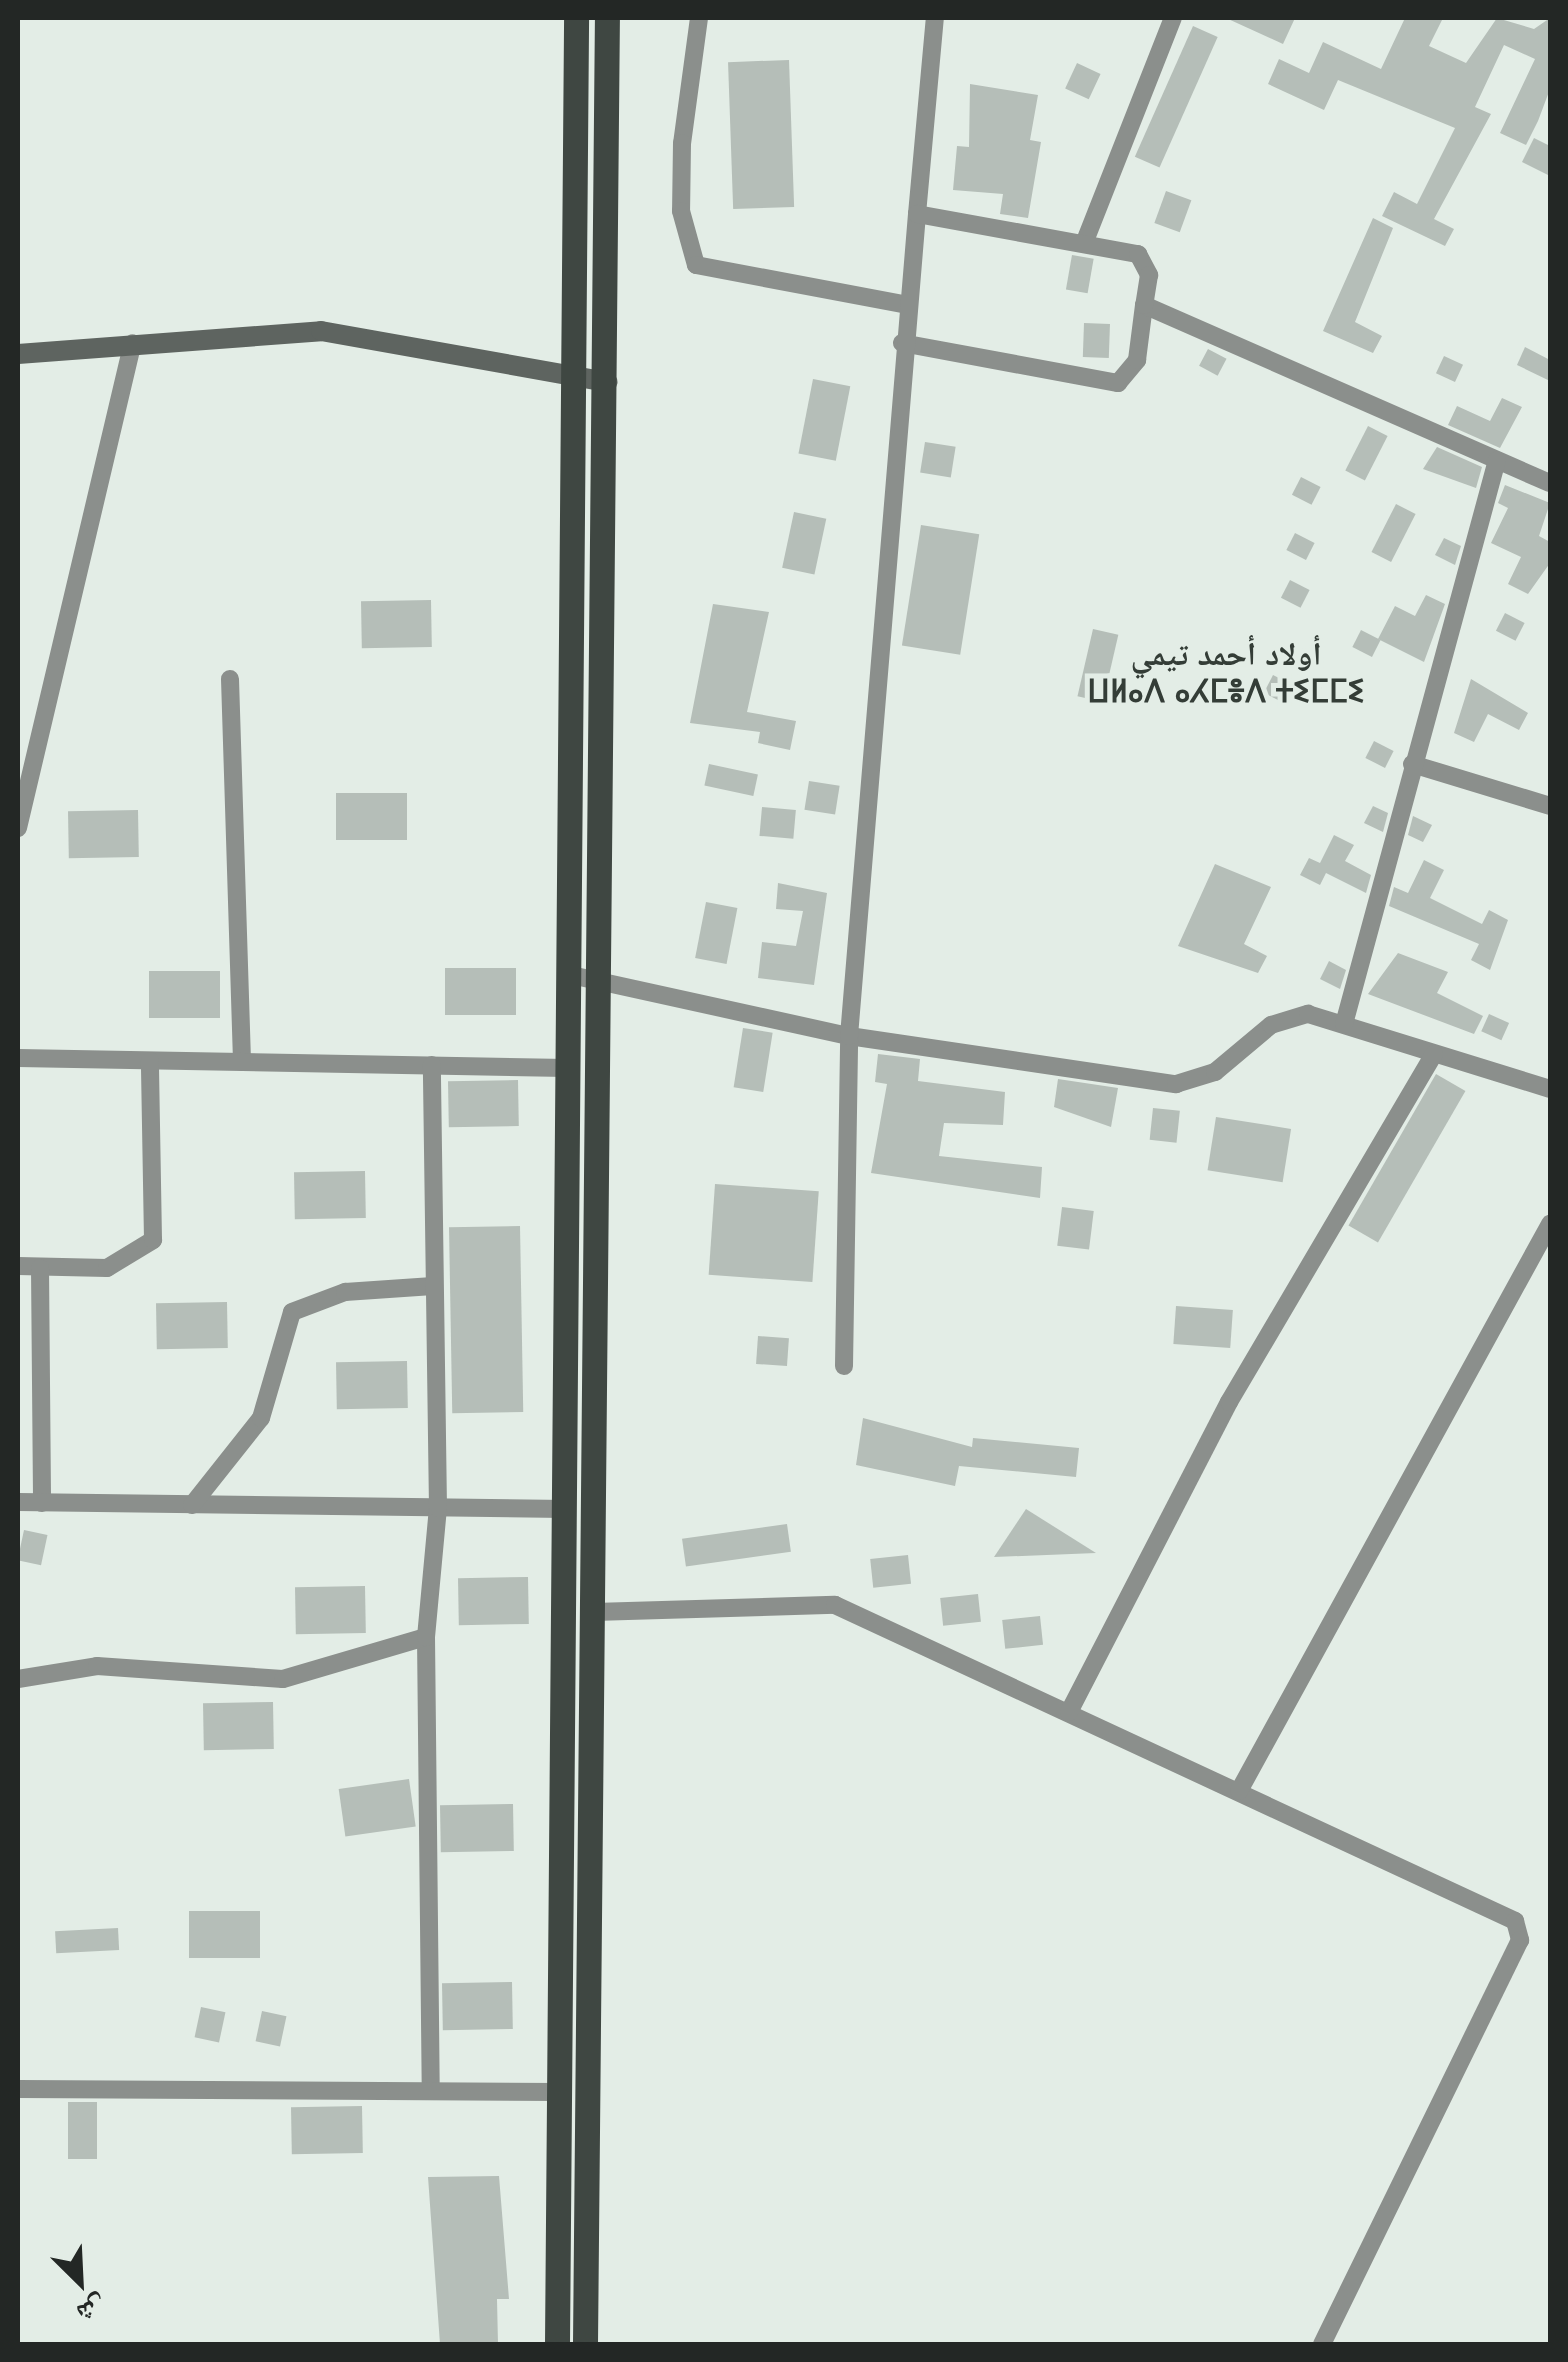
<!DOCTYPE html>
<meta charset="utf-8">
<style>
body{margin:0}
#map{position:relative;width:1568px;height:2362px;overflow:hidden;background:#e3ede6;font-family:"Work Sans","Noto Naskh Arabic","Noto Sans Tifinagh",sans-serif}
div>[style]{position:absolute}
.building>*{inset:0;background:#b5beb8;transform-origin:0 0}
.street>*{height:18px;margin:-9px;padding:0 9px;transform-origin:9px;border-radius:9px;background:#8b8f8c}
.secondary>*{height:20px;margin:-10px;padding:0 10px;transform-origin:10px;border-radius:10px;background:#5e6460}
.primary>*{height:25px;margin:-12.5px;padding:0 12.5px;transform-origin:12.5px;border-radius:12.5px;background:#3f4742}
span{translate:-50% -50%;white-space:nowrap;text-align:center;line-height:1.15;-webkit-text-stroke:10px #e3ede6;paint-order:stroke}
.quarter-label{font-size:32px;color:#343d37;font-weight:700}
.frame{position:absolute;inset:0;border:20px solid #232725;pointer-events:none}
.north{position:absolute;left:30px;top:2232px;width:100px;height:100px;-webkit-text-stroke:8px #e3ede6;paint-order:stroke;rotate:156deg;font-size:28px;font-weight:700;line-height:40px;text-align:center;color:#232725}
.north::after{content:'';display:block;margin:auto;width:35px;height:45px;background:#232725;clip-path:polygon(50% 0,100% 100%,50% 72%,0 100%)}
</style>
<div id="map">
<div class="building">
<i style="clip-path:polygon(1226px 18px,1295px 18px,1283px 44px)"></i>
<i style="clip-path:polygon(1405px 18px,1443px 18px,1429px 46px,1466px 63px,1497px 18px,1534px 29px,1550px 18px,1550px 89px,1538px 121px,1526px 145px,1500px 133px,1535px 59px,1504px 45px,1475px 107px,1491px 114px,1434px 219px,1454px 229px,1445px 246px,1382px 216px,1394px 192px,1417px 204px,1455px 128px,1338px 80px,1324px 110px,1268px 84px,1279px 59px,1309px 73px,1323px 42px,1381px 69px)"></i>
<i style="left:1193px;top:26px;width:27px;height:143px;rotate:24deg"></i>
<i style="left:789px;top:60px;width:147px;height:61px;rotate:88deg"></i>
<i style="left:1077px;top:63px;width:26px;height:28px;rotate:25deg"></i>
<i style="clip-path:polygon(970px 84px,1038px 95px,1030px 140px,1041px 142px,1028px 218px,1000px 214px,1003px 194px,953px 190px,957px 146px,969px 147px)"></i>
<i style="clip-path:polygon(1534px 138px,1550px 146px,1550px 176px,1522px 162px)"></i>
<i style="left:1166px;top:191px;width:27px;height:34px;rotate:20deg"></i>
<i style="clip-path:polygon(1373px 218px,1393px 228px,1355px 322px,1382px 336px,1373px 353px,1323px 331px)"></i>
<i style="left:1072px;top:255px;width:22px;height:35px;rotate:10deg"></i>
<i style="left:1084px;top:323px;width:26px;height:34px;rotate:2deg"></i>
<i style="clip-path:polygon(1525px 347px,1550px 360px,1550px 381px,1517px 365px)"></i>
<i style="left:1208px;top:349px;width:21px;height:19px;rotate:28deg"></i>
<i style="left:1444px;top:356px;width:21px;height:19px;rotate:25deg"></i>
<i style="left:813px;top:379px;width:38px;height:76px;rotate:11deg"></i>
<i style="clip-path:polygon(1502px 398px,1522px 407px,1500px 448px,1448px 425px,1457px 406px,1490px 421px)"></i>
<i style="left:1368px;top:426px;width:22px;height:50px;rotate:27deg"></i>
<i style="left:925px;top:442px;width:31px;height:31px;rotate:9deg"></i>
<i style="clip-path:polygon(1437px 447px,1482px 467px,1476px 488px,1423px 469px)"></i>
<i style="left:1301px;top:477px;width:22px;height:20px;rotate:27deg"></i>
<i style="clip-path:polygon(1505px 485px,1550px 503px,1539px 536px,1550px 542px,1550px 563px,1528px 594px,1508px 584px,1521px 557px,1491px 543px,1508px 508px,1498px 503px)"></i>
<i style="left:1396px;top:504px;width:22px;height:54px;rotate:27deg"></i>
<i style="left:794px;top:512px;width:33px;height:57px;rotate:12deg"></i>
<i style="left:921px;top:525px;width:59px;height:122px;rotate:9deg"></i>
<i style="left:1295px;top:533px;width:22px;height:19px;rotate:27deg"></i>
<i style="clip-path:polygon(1444px 538px,1461px 546px,1455px 565px,1435px 555px)"></i>
<i style="left:1290px;top:580px;width:22px;height:20px;rotate:27deg"></i>
<i style="clip-path:polygon(1426px 595px,1445px 604px,1424px 662px,1378px 639px,1395px 606px,1415px 616px)"></i>
<i style="left:431px;top:600px;width:47px;height:70px;rotate:89deg"></i>
<i style="clip-path:polygon(713px 604px,769px 612px,747px 712px,796px 721px,790px 750px,758px 743px,760px 732px,690px 723px)"></i>
<i style="left:1505px;top:613px;width:22px;height:20px;rotate:27deg"></i>
<i style="left:1093px;top:629px;width:26px;height:69px;rotate:13deg"></i>
<i style="left:1361px;top:630px;width:22px;height:19px;rotate:27deg"></i>
<i style="left:1273px;top:675px;width:22px;height:20px;rotate:27deg"></i>
<i style="left:1303px;top:678px;width:21px;height:20px;rotate:28deg"></i>
<i style="clip-path:polygon(1471px 679px,1528px 713px,1519px 730px,1488px 714px,1474px 742px,1454px 733px)"></i>
<i style="left:1374px;top:741px;width:22px;height:19px;rotate:27deg"></i>
<i style="left:709px;top:764px;width:50px;height:22px;rotate:12deg"></i>
<i style="left:809px;top:781px;width:31px;height:29px;rotate:9deg"></i>
<i style="left:407px;top:793px;width:47px;height:71px;rotate:90deg"></i>
<i style="clip-path:polygon(1373px 806px,1388px 813px,1383px 832px,1364px 823px)"></i>
<i style="left:762px;top:807px;width:34px;height:29px;rotate:5deg"></i>
<i style="left:138px;top:810px;width:47px;height:70px;rotate:89deg"></i>
<i style="clip-path:polygon(1413px 816px,1432px 825px,1423px 842px,1408px 835px)"></i>
<i style="clip-path:polygon(1334px 835px,1354px 845px,1345px 861px,1371px 875px,1366px 893px,1326px 873px,1320px 885px,1300px 875px,1309px 858px,1320px 863px)"></i>
<i style="clip-path:polygon(1424px 860px,1444px 870px,1430px 898px,1482px 924px,1489px 910px,1508px 920px,1490px 970px,1471px 960px,1479px 944px,1389px 906px,1394px 887px,1408px 893px)"></i>
<i style="clip-path:polygon(1215px 864px,1271px 887px,1244px 944px,1267px 956px,1258px 973px,1178px 946px)"></i>
<i style="clip-path:polygon(778px 883px,827px 893px,814px 985px,758px 978px,762px 942px,796px 946px,803px 911px,776px 909px)"></i>
<i style="left:706px;top:902px;width:32px;height:57px;rotate:11deg"></i>
<i style="clip-path:polygon(1398px 953px,1448px 972px,1437px 993px,1483px 1016px,1474px 1034px,1368px 994px)"></i>
<i style="clip-path:polygon(1329px 961px,1346px 970px,1340px 989px,1320px 979px)"></i>
<i style="left:516px;top:968px;width:47px;height:71px;rotate:90deg"></i>
<i style="left:220px;top:971px;width:47px;height:71px;rotate:90deg"></i>
<i style="left:1489px;top:1014px;width:22px;height:19px;rotate:24deg"></i>
<i style="left:743px;top:1028px;width:30px;height:60px;rotate:9deg"></i>
<i style="clip-path:polygon(878px 1054px,920px 1059px,918px 1081px,1005px 1092px,1003px 1125px,944px 1123px,939px 1156px,1042px 1167px,1040px 1198px,871px 1173px,887px 1084px,875px 1082px)"></i>
<i style="left:1436px;top:1074px;width:34px;height:175px;rotate:30deg"></i>
<i style="clip-path:polygon(1058px 1079px,1118px 1088px,1111px 1127px,1054px 1107px)"></i>
<i style="left:518px;top:1080px;width:46px;height:70px;rotate:89deg"></i>
<i style="left:1153px;top:1108px;width:27px;height:32px;rotate:6deg"></i>
<i style="left:1216px;top:1117px;width:76px;height:54px;rotate:9deg"></i>
<i style="left:365px;top:1171px;width:47px;height:71px;rotate:89deg"></i>
<i style="left:715px;top:1184px;width:104px;height:91px;rotate:4deg"></i>
<i style="left:1062px;top:1207px;width:32px;height:39px;rotate:7deg"></i>
<i style="left:520px;top:1226px;width:186px;height:71px;rotate:89deg"></i>
<i style="left:227px;top:1302px;width:46px;height:71px;rotate:89deg"></i>
<i style="left:1176px;top:1306px;width:57px;height:38px;rotate:4deg"></i>
<i style="left:758px;top:1336px;width:31px;height:28px;rotate:4deg"></i>
<i style="left:407px;top:1361px;width:47px;height:71px;rotate:89deg"></i>
<i style="clip-path:polygon(863px 1418px,972px 1447px,973px 1438px,1079px 1448px,1076px 1477px,959px 1466px,955px 1486px,856px 1465px)"></i>
<i style="clip-path:polygon(1026px 1509px,1096px 1553px,994px 1557px)"></i>
<i style="left:787px;top:1524px;width:28px;height:106px;rotate:82deg"></i>
<i style="left:24px;top:1530px;width:24px;height:31px;rotate:12deg"></i>
<i style="left:908px;top:1555px;width:29px;height:38px;rotate:84deg"></i>
<i style="left:528px;top:1577px;width:47px;height:70px;rotate:89deg"></i>
<i style="left:365px;top:1586px;width:47px;height:70px;rotate:89deg"></i>
<i style="left:978px;top:1594px;width:28px;height:38px;rotate:84deg"></i>
<i style="left:1040px;top:1616px;width:29px;height:38px;rotate:84deg"></i>
<i style="left:273px;top:1702px;width:47px;height:70px;rotate:89deg"></i>
<i style="left:409px;top:1779px;width:48px;height:71px;rotate:82deg"></i>
<i style="left:513px;top:1804px;width:47px;height:73px;rotate:89deg"></i>
<i style="left:260px;top:1911px;width:47px;height:71px;rotate:90deg"></i>
<i style="left:118px;top:1928px;width:22px;height:63px;rotate:87deg"></i>
<i style="left:512px;top:1982px;width:47px;height:70px;rotate:89deg"></i>
<i style="left:201px;top:2007px;width:25px;height:31px;rotate:12deg"></i>
<i style="left:262px;top:2011px;width:25px;height:31px;rotate:12deg"></i>
<i style="left:68px;top:2102px;width:29px;height:57px"></i>
<i style="left:362px;top:2106px;width:47px;height:71px;rotate:89deg"></i>
<i style="clip-path:polygon(499px 2176px,509px 2299px,497px 2299px,498px 2344px,440px 2344px,428px 2177px)"></i>
</div>
<div class="street">
<i style="left:699px;top:18px;width:126px;rotate:97.7deg"></i>
<i style="left:682px;top:143px;width:68px;rotate:90.8deg"></i>
<i style="left:681px;top:211px;width:56px;rotate:74.5deg"></i>
<i style="left:696px;top:265px;width:215px;rotate:10.7deg"></i>
<i style="left:917px;top:214px;width:197px;rotate:-84.8deg"></i>
<i style="left:1085px;top:241px;width:240px;rotate:-68.5deg"></i>
<i style="left:902px;top:343px;width:220px;rotate:10.5deg"></i>
<i style="left:1118px;top:383px;width:30px;rotate:-50deg"></i>
<i style="left:1137px;top:360px;width:55px;rotate:-82.7deg"></i>
<i style="left:1144px;top:305px;width:443px;rotate:23.7deg"></i>
<i style="left:230px;top:679px;width:383px;rotate:88.2deg"></i>
<i style="left:1412px;top:764px;width:144px;rotate:16.9deg"></i>
<i style="left:18px;top:828px;width:498px;rotate:-76.7deg"></i>
<i style="left:571px;top:975px;width:285px;rotate:12.4deg"></i>
<i style="left:849px;top:1036px;width:331px;rotate:8.4deg"></i>
<i style="left:1176px;top:1084px;width:41px;rotate:-17.1deg"></i>
<i style="left:1215px;top:1072px;width:73px;rotate:-40deg"></i>
<i style="left:1271px;top:1025px;width:39px;rotate:-17deg"></i>
<i style="left:1308px;top:1014px;width:253px;rotate:17.2deg"></i>
<i style="left:1344px;top:1024px;width:584px;rotate:-74.82deg"></i>
<i style="left:18px;top:1058px;width:549px;rotate:1.04deg"></i>
<i style="left:18px;top:1266px;width:89px;rotate:1.3deg"></i>
<i style="left:107px;top:1268px;width:54px;rotate:-31.3deg"></i>
<i style="left:153px;top:1240px;width:179px;rotate:-91deg"></i>
<i style="left:40px;top:1268px;width:235px;rotate:89.5deg"></i>
<i style="left:844px;top:1366px;width:330px;rotate:-89.1deg"></i>
<i style="left:849px;top:1036px;width:825px;rotate:-85.27deg"></i>
<i style="left:917px;top:214px;width:225px;rotate:10.3deg"></i>
<i style="left:1138px;top:254px;width:24px;rotate:62deg"></i>
<i style="left:1149px;top:275px;width:30px;rotate:99deg"></i>
<i style="left:18px;top:1502px;width:547px;rotate:0.73deg"></i>
<i style="left:192px;top:1505px;width:111px;rotate:-51.6deg"></i>
<i style="left:261px;top:1418px;width:110px;rotate:-73.7deg"></i>
<i style="left:292px;top:1312px;width:57px;rotate:-20.7deg"></i>
<i style="left:345px;top:1292px;width:88px;rotate:-3.9deg"></i>
<i style="left:594px;top:1612px;width:241px;rotate:-1.7deg"></i>
<i style="left:835px;top:1605px;width:750px;rotate:24.92deg"></i>
<i style="left:1515px;top:1921px;width:20px;rotate:75deg"></i>
<i style="left:1520px;top:1940px;width:450px;rotate:116.1deg"></i>
<i style="left:426px;top:1637px;width:454px;rotate:89.4deg"></i>
<i style="left:18px;top:1679px;width:80px;rotate:-9.3deg"></i>
<i style="left:97px;top:1666px;width:186px;rotate:4deg"></i>
<i style="left:283px;top:1679px;width:149px;rotate:-16.4deg"></i>
<i style="left:426px;top:1637px;width:130px;rotate:-84.7deg"></i>
<i style="left:438px;top:1508px;width:443px;rotate:-90.8deg"></i>
<i style="left:1069px;top:1712px;width:349px;rotate:-62.7deg"></i>
<i style="left:1229px;top:1402px;width:404px;rotate:-59.5deg"></i>
<i style="left:1239px;top:1791px;width:647px;rotate:-61.26deg"></i>
<i style="left:18px;top:2089px;width:540px;rotate:0.32deg"></i>
</div>
<div class="secondary">
<i style="left:18px;top:354px;width:304px;rotate:-4.3deg"></i>
<i style="left:321px;top:331px;width:291px;rotate:10.1deg"></i>
</div>
<div class="primary">
<i style="left:557px;top:2344px;width:2326px;rotate:-89.53deg"></i>
<i style="left:585px;top:2344px;width:2326px;rotate:-89.46deg"></i>
</div>
<div class="quarter-label">
<span style="left:1226px;top:673px">أولاد أحمد تيمي<br>ⵡⵍⴰⴷ ⴰⵃⵎⴻⴷ ⵜⵉⵎⵎⵉ</span>
</div>
<div class="frame"></div>
<div class="north">ش</div>
</div>
